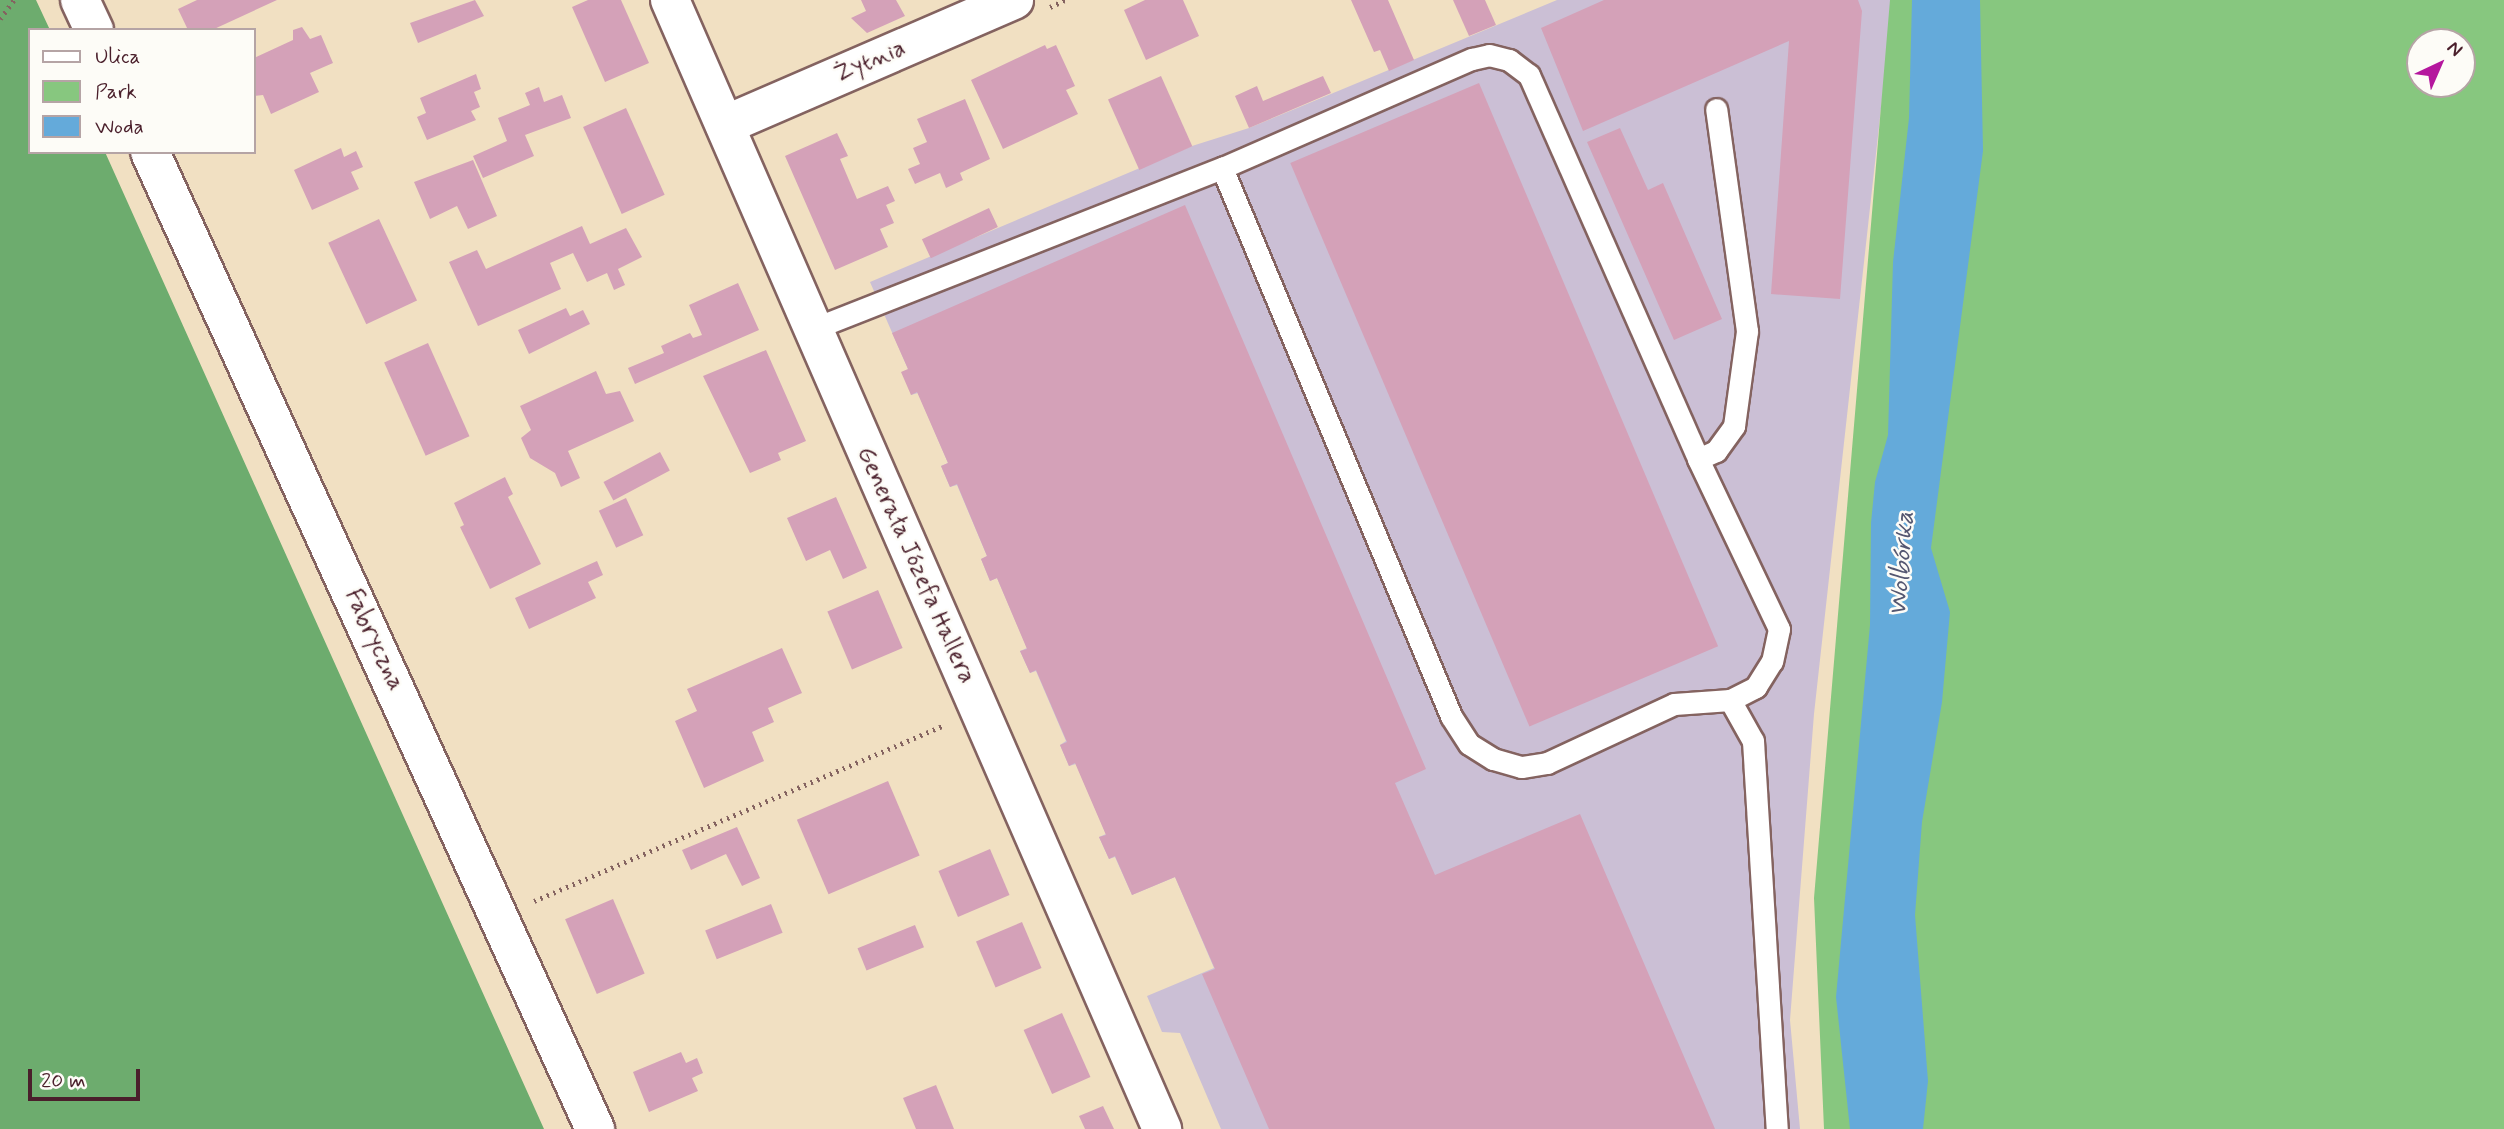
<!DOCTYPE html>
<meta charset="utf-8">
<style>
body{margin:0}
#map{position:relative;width:2504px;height:1129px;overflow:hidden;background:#f1e0c2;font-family:Mynerve,sans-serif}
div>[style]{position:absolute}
.industrial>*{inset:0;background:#cbbfd5}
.green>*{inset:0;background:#87c77f}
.forest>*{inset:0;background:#6dac6e}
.water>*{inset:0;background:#64aada}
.building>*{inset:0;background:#d4a1b8;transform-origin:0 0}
.path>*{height:4.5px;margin-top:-2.25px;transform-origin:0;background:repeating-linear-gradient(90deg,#846360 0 2px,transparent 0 7px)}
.roads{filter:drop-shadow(2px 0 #846360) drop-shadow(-2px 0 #846360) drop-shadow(0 2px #846360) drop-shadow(0 -2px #846360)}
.service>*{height:21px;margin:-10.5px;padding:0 10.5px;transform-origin:10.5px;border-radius:10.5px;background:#fff}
.minor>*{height:38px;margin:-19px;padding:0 19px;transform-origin:19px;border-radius:19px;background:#fff}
.tertiary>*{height:38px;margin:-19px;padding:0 19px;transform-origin:19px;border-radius:19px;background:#fff}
span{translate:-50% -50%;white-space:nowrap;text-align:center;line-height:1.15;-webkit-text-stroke:5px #fdfcf7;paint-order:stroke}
.street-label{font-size:24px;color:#4a1f2b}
.water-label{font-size:26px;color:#545771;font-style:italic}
.legend{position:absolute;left:28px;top:28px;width:228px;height:126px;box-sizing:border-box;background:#fdfcf7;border:2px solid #b5a4a5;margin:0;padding:9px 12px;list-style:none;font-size:21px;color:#4a1f2b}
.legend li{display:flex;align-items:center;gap:14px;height:35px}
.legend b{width:35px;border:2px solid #b5a4a5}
.north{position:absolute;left:2406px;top:28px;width:70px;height:70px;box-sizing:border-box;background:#fdfcf7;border:2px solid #b5a4a5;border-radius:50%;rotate:44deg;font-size:19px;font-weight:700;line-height:28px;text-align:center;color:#4a1f2b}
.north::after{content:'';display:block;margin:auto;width:24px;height:32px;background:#b5179e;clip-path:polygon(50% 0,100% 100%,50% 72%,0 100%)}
.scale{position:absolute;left:28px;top:1069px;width:112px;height:32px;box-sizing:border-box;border:4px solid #4a1f2b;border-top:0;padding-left:9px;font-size:21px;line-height:24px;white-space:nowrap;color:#4a1f2b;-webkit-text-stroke:5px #fdfcf7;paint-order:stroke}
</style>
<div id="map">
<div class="industrial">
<i style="clip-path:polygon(1557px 0,1893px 0,1814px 714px,1790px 1020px,1800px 1129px,1221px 1129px,1180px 1033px,1162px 1032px,1147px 996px,1214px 968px,1175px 877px,1132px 895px,1115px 857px,1109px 859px,1099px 837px,1106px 834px,1076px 764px,1069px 766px,1060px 745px,1066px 741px,1036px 671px,1030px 673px,1020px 651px,1027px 648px,997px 578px,990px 581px,981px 559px,987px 556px,957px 485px,950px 487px,941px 466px,948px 463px,918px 393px,911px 395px,908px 369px,870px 282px,1192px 146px,1249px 128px)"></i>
</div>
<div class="green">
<i style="clip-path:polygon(evenodd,1890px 0,2504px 0,2504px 1129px,1824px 1129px,1814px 898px,1890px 0,2420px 42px,2462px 42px,2462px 84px,2420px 84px,2420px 42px)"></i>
</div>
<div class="forest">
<i style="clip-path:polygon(0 0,36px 0,50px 30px,30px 30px,30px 152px,105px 152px,544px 1129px,0 1129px)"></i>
</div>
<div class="water">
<i style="clip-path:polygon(1912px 0,1980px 0,1983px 151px,1931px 548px,1950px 612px,1942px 702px,1922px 822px,1915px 915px,1928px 1081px,1923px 1129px,1850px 1129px,1836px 997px,1870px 625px,1871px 523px,1875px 482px,1888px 435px,1893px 262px,1909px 118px)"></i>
</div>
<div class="building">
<i style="clip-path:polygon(197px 0,277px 0,212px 30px,188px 30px,178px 9px)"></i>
<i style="clip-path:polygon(475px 0,484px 16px,418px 43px,410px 23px)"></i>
<i style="clip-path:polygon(588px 0,621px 0,649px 63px,605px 82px,572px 7px)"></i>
<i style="clip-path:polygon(861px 0,896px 0,905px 16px,867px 33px,851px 18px,866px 11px)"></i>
<i style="clip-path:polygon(1145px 0,1183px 0,1199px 36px,1146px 60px,1124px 10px)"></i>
<i style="clip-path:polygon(1351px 0,1388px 0,1414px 60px,1389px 71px,1380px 50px,1374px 52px)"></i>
<i style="clip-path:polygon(1453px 0,1485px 0,1496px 25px,1469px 36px)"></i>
<i style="clip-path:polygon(1604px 0,1858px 0,1862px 11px,1840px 299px,1771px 294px,1789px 41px,1583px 131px,1541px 28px)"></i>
<i style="clip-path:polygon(302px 27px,310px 39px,321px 35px,333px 63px,310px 73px,319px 92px,271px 114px,263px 95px,254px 96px,254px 58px,293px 40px,293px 30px)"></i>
<i style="clip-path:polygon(1045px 45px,1047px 49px,1056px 45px,1075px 86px,1066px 90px,1078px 114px,1003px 149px,971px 80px)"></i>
<i style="clip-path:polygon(476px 74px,481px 89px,474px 92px,480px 107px,471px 111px,476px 120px,427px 140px,417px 117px,426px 113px,420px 98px)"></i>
<i style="left:1161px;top:76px;width:77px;height:58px;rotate:66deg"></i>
<i style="clip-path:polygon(1323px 76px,1331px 93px,1249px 128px,1235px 96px,1257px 86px,1263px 101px)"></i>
<i style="left:1479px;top:83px;width:612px;height:205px;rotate:67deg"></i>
<i style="clip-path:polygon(539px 87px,544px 102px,562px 95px,571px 118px,525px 135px,534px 156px,483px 178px,473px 156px,507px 141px,498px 118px,530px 105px,525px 93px)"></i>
<i style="clip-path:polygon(965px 99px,990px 159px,960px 173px,963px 180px,946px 188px,940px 173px,915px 184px,908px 169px,920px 164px,913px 148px,927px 142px,917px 119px)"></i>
<i style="left:626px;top:108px;width:95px;height:47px;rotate:66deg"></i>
<i style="clip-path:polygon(1620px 128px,1648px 190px,1663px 183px,1722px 319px,1674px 340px,1587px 142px)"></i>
<i style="clip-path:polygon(837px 133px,848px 156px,840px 159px,857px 199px,888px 186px,895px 201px,886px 205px,894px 223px,880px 229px,888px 247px,835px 270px,785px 156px)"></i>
<i style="clip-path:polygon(341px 148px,344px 157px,356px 151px,363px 167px,351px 172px,359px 189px,312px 210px,294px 170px)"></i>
<i style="clip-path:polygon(473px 160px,497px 216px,468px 229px,457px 206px,430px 219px,414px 182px)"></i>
<i style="clip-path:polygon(1185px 205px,1426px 769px,1395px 783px,1435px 875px,1580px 814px,1715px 1129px,1269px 1129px,1202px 974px,1215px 969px,1175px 877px,1132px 895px,1115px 856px,1109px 859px,1099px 837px,1106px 835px,1075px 763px,1069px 766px,1060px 745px,1067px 742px,1036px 670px,1030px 673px,1020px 651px,1027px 649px,997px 578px,990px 581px,981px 559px,987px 556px,957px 484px,950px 487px,941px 466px,948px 463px,917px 392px,911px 395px,901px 372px,908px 369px,892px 333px)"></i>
<i style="left:989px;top:208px;width:21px;height:74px;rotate:65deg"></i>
<i style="left:379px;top:219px;width:90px;height:56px;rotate:65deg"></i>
<i style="clip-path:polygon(582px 226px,590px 244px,626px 228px,642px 257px,618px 269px,625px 285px,614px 290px,607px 273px,587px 282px,573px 253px,550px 263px,561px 289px,478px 326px,449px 262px,477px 250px,486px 269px)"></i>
<i style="clip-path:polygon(738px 283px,759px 330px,635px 384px,628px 368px,664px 353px,661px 346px,690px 333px,693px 338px,702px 335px,689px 305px)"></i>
<i style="clip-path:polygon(566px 308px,570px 316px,583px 310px,590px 324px,529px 354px,518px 330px)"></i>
<i style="left:428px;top:343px;width:102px;height:48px;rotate:66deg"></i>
<i style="clip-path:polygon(766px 350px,806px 441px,778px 453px,781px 460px,750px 473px,703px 376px)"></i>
<i style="clip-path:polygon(596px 371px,606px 394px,620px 391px,634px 421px,568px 451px,580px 478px,561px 487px,555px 473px,530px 458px,521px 438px,531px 430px,520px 406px)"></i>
<i style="left:660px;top:452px;width:21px;height:64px;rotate:62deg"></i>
<i style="clip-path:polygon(505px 477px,513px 494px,508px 497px,541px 564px,490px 589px,460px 527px,464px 525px,454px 503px)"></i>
<i style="clip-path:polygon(836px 497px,867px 568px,843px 579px,830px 550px,806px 561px,787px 518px)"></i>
<i style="left:626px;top:498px;width:41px;height:30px;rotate:65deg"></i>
<i style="clip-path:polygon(597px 561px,603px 575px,588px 582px,596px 598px,529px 629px,515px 598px)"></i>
<i style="left:878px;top:590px;width:63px;height:55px;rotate:67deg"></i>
<i style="clip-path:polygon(782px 648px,802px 693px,768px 708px,774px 722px,752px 732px,764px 761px,704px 788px,675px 721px,697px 711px,687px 689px)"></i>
<i style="left:888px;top:781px;width:81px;height:99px;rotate:67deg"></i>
<i style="clip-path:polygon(737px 827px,760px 878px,742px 886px,726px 854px,691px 870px,682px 850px)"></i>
<i style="left:990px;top:849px;width:50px;height:56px;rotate:67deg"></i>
<i style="left:613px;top:899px;width:81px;height:52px;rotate:67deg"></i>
<i style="left:771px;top:904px;width:31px;height:71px;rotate:68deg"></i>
<i style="left:1022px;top:922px;width:50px;height:50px;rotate:67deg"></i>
<i style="left:915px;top:925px;width:24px;height:62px;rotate:68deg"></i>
<i style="left:1062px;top:1013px;width:70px;height:42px;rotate:66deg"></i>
<i style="clip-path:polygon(681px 1052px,686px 1063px,697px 1058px,703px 1073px,692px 1078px,698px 1091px,649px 1112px,633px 1072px)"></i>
<i style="clip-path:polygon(936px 1085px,954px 1129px,916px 1129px,903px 1098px)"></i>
<i style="clip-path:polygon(1103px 1106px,1114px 1129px,1085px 1129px,1079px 1116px)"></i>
</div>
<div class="path">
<i style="left:1050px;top:7px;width:17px;rotate:-25deg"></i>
<i style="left:0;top:19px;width:24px;rotate:-54deg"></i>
<i style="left:534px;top:901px;width:446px;rotate:-23.2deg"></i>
</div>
<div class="roads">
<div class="service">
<i style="left:813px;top:329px;width:440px;rotate:-21.5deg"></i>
<i style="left:1222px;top:168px;width:273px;rotate:-23.6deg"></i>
<i style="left:1472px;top:59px;width:17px;rotate:-13deg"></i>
<i style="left:1489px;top:55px;width:21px;rotate:14deg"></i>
<i style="left:1509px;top:60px;width:25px;rotate:37deg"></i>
<i style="left:1529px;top:75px;width:420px;rotate:66.2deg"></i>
<i style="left:1698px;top:459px;width:188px;rotate:64.5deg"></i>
<i style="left:1779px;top:629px;width:33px;rotate:102deg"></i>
<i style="left:1772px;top:661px;width:31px;rotate:122deg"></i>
<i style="left:1756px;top:687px;width:29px;rotate:153deg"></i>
<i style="left:1730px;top:700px;width:56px;rotate:175.9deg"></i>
<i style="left:1674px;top:704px;width:140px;rotate:155.1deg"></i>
<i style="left:1547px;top:763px;width:26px;rotate:171deg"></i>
<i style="left:1521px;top:767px;width:29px;rotate:-164deg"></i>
<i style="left:1493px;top:759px;width:28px;rotate:-148deg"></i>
<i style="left:1469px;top:744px;width:33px;rotate:-123deg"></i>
<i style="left:1451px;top:716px;width:594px;rotate:-112.68deg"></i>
<i style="left:1698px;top:459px;width:20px;rotate:-24deg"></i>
<i style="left:1716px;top:451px;width:31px;rotate:-54deg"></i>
<i style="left:1734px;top:426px;width:96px;rotate:-82.2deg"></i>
<i style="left:1747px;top:331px;width:224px;rotate:-97.9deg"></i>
<i style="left:1730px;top:700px;width:47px;rotate:60.7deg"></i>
<i style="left:1753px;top:741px;width:389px;rotate:86.5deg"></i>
</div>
<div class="minor">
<i style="left:80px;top:0;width:33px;rotate:65deg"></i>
<i style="left:725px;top:125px;width:315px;rotate:-23.4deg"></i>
<i style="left:150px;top:152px;width:1074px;rotate:65.51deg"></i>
</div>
<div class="tertiary">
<i style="left:670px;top:0;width:1232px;rotate:66.45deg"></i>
</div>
</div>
<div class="street-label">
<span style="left:870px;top:62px;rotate:-23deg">Żytnia</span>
<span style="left:916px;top:565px;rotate:66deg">Generała Józefa Hallera</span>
<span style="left:374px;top:640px;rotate:65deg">Fabryczna</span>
</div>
<div class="water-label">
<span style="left:1903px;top:564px;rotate:-86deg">Wolbórka</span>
</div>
<ul class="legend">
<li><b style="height:9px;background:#fff"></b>Ulica</li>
<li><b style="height:19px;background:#87c77f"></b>Park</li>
<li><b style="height:19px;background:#64aada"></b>Woda</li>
</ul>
<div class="north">N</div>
<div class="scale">20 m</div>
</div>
